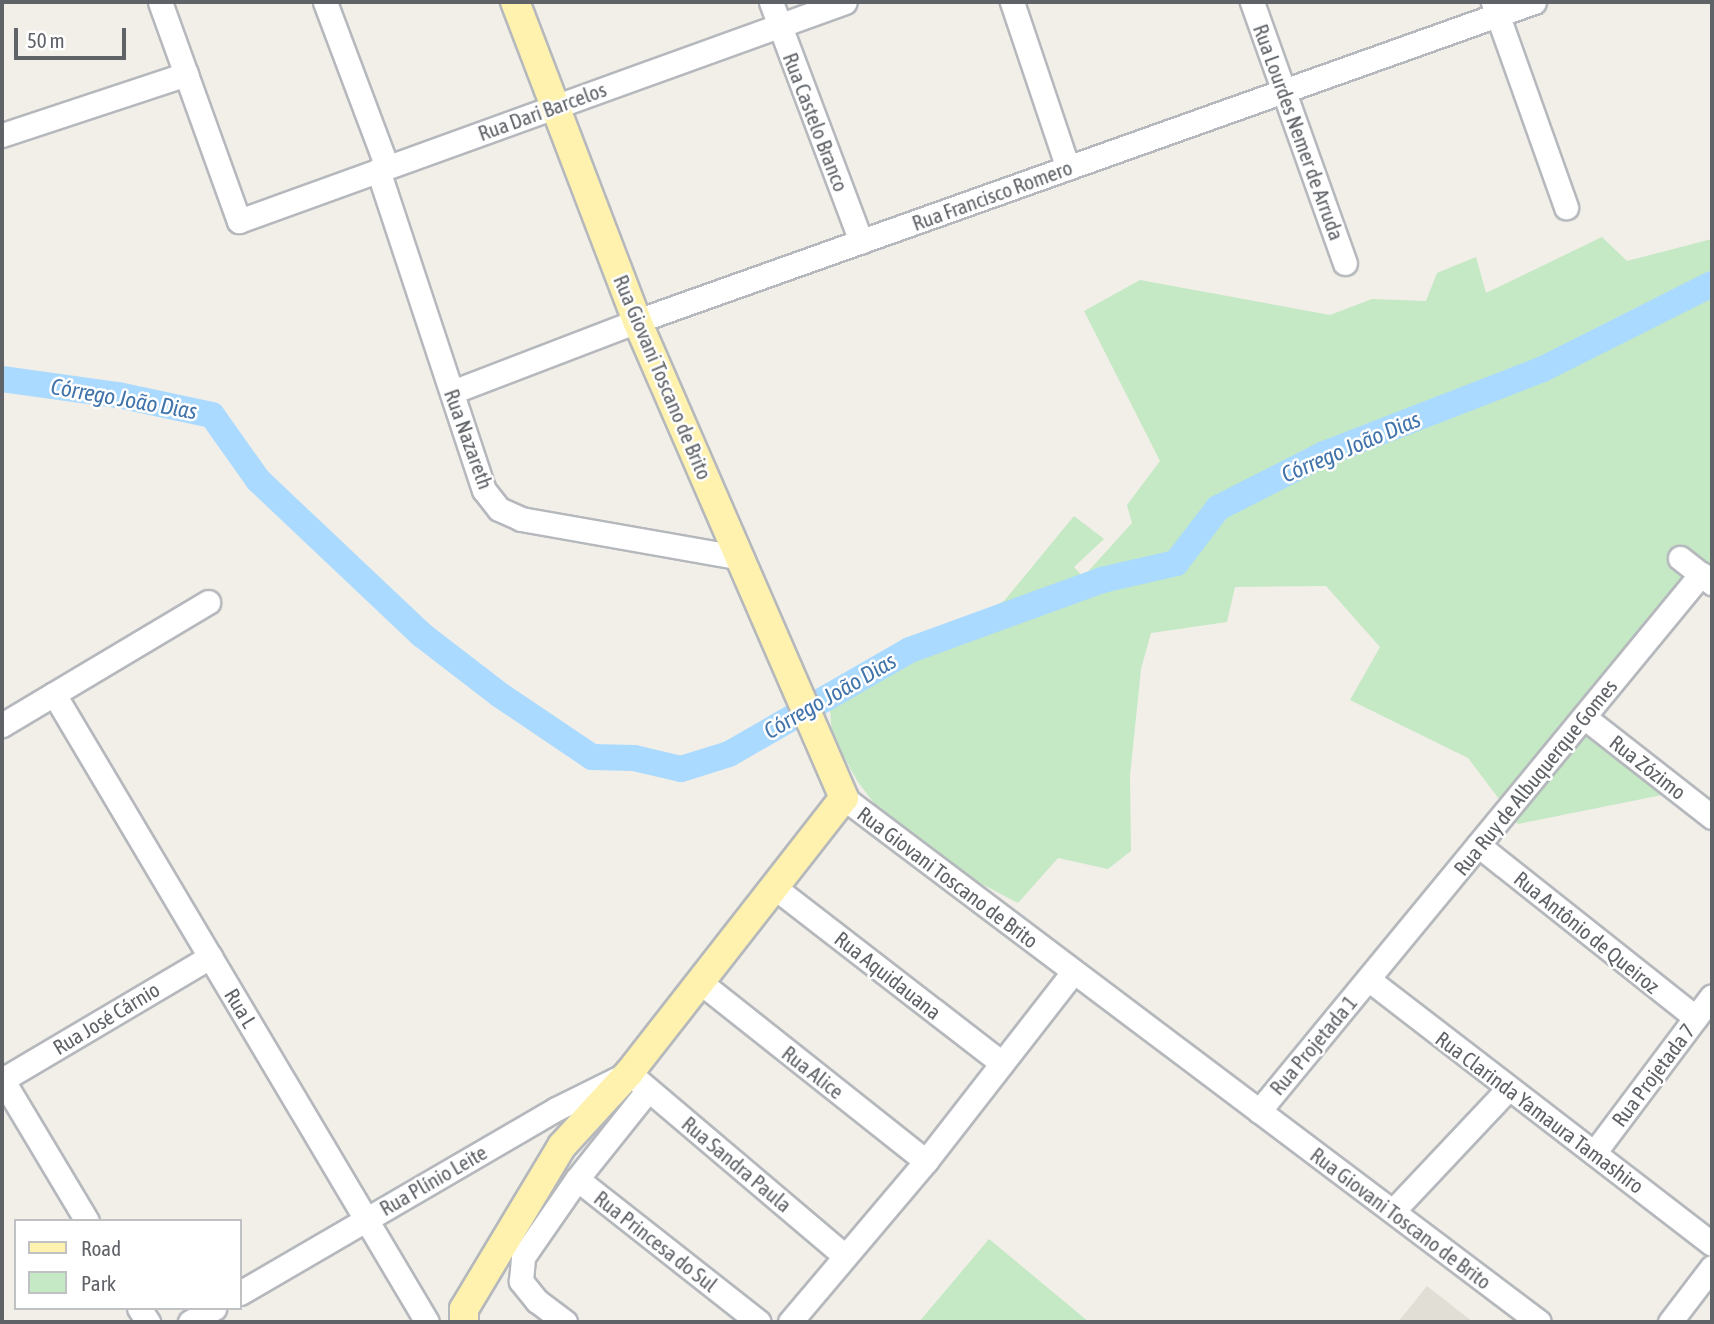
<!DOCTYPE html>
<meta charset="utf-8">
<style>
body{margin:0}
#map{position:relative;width:1714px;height:1324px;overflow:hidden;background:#f1efe8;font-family:"Asap Condensed",sans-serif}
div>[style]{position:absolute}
.education>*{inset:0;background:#e1ded6}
.green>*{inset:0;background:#c5e8c5}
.river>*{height:26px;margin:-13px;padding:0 13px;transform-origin:13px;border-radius:13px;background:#aadaff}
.roads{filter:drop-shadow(2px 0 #b5b8bc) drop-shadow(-2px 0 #b5b8bc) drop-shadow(0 2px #b5b8bc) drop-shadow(0 -2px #b5b8bc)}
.minor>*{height:23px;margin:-11.5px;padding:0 11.5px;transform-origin:11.5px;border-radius:11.5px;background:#fff}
.major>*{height:28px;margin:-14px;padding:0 14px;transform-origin:14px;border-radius:14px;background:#fff2af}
span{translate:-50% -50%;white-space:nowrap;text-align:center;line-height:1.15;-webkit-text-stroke:5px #fff;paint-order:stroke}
.street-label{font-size:21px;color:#5f6368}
.water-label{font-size:23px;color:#4174aa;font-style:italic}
.frame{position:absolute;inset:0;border:4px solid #5f6368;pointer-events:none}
.legend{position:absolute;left:14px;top:1219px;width:228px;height:91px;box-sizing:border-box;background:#fff;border:2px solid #bfc1c3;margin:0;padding:9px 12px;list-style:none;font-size:21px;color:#5f6368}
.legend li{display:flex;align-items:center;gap:14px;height:35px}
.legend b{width:35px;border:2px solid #bfc1c3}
.scale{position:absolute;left:14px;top:28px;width:112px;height:32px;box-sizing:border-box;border:4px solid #5f6368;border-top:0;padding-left:9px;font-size:21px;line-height:24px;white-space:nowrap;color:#5f6368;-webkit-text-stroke:5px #fff;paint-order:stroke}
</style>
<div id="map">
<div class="education">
<i style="clip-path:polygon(1427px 1286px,1473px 1322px,1398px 1322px)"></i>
</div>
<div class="green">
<i style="clip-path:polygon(1602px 237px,1627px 261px,1712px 239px,1712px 564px,1584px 717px,1677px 792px,1518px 824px,1468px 758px,1350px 700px,1380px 647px,1326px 586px,1235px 587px,1227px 622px,1151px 633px,1141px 669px,1130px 776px,1131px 851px,1108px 869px,1058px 858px,1018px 903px,905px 844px,858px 782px,832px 736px,829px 696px,885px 654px,959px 626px,1004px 601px,1074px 516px,1104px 539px,1074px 567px,1083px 577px,1132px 523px,1127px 505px,1160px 461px,1084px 311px,1140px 280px,1330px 315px,1372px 299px,1426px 301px,1437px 273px,1476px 257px,1486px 293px)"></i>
<i style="clip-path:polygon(989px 1239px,1089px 1322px,919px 1322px)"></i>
</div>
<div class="river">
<i style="left:2px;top:379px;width:117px;rotate:7.9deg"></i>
<i style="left:118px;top:395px;width:96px;rotate:12deg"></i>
<i style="left:212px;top:415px;width:80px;rotate:54.7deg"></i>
<i style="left:258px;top:480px;width:226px;rotate:43.4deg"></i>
<i style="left:422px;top:635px;width:98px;rotate:37.6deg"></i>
<i style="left:500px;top:695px;width:111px;rotate:34deg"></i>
<i style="left:592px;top:757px;width:42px;rotate:1.4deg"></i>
<i style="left:634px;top:758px;width:48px;rotate:13.2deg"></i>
<i style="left:681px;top:769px;width:50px;rotate:-17.4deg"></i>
<i style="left:729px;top:754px;width:209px;rotate:-29.9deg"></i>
<i style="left:910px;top:650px;width:204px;rotate:-20deg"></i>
<i style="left:1102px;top:580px;width:76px;rotate:-12.9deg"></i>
<i style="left:1176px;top:563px;width:69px;rotate:-52.6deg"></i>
<i style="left:1218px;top:508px;width:119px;rotate:-27deg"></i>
<i style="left:1324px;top:454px;width:233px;rotate:-21.2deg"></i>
<i style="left:1541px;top:370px;width:191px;rotate:-26.7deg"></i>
</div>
<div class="roads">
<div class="minor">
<i style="left:160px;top:2px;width:233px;rotate:70.2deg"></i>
<i style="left:239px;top:221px;width:644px;rotate:-19.87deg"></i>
<i style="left:325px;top:2px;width:176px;rotate:69.4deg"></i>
<i style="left:771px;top:2px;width:256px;rotate:69.4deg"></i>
<i style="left:1012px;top:2px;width:175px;rotate:71.4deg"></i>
<i style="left:1252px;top:2px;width:277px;rotate:70.4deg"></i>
<i style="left:1493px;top:2px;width:218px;rotate:70.4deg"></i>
<i style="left:2px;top:135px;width:194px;rotate:-18.3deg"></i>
<i style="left:378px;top:170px;width:337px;rotate:71.7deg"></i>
<i style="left:484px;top:490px;width:24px;rotate:52deg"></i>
<i style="left:499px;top:509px;width:24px;rotate:24deg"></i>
<i style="left:521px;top:519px;width:224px;rotate:10deg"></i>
<i style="left:452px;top:392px;width:198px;rotate:-21deg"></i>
<i style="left:637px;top:321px;width:952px;rotate:-19.58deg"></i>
<i style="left:1680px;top:558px;width:41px;rotate:38deg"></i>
<i style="left:54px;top:694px;width:730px;rotate:59.29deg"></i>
<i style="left:1584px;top:717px;width:162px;rotate:38deg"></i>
<i style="left:2px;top:725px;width:240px;rotate:-30.8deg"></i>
<i style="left:844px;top:798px;width:870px;rotate:37.01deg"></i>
<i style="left:1478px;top:845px;width:278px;rotate:38.4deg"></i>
<i style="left:774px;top:887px;width:288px;rotate:37.7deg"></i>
<i style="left:1368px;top:979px;width:434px;rotate:37.6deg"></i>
<i style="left:700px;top:982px;width:288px;rotate:38.4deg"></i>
<i style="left:2px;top:1079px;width:165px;rotate:59.1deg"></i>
<i style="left:2px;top:1080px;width:242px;rotate:-30.6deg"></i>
<i style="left:648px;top:1090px;width:114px;rotate:128.6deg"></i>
<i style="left:577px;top:1179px;width:231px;rotate:38.2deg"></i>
<i style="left:1259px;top:1111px;width:696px;rotate:-50.54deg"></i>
<i style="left:1594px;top:1153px;width:196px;rotate:-53.1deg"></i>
<i style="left:1393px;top:1211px;width:168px;rotate:-46.7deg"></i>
<i style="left:240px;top:1293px;width:366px;rotate:-30.2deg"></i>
<i style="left:556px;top:1109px;width:81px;rotate:-26.3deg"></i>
<i style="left:629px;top:1073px;width:283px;rotate:40.3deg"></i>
<i style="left:139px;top:1308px;width:17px;rotate:57deg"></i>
<i style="left:190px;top:1322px;width:28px;rotate:-30deg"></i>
<i style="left:565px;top:1322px;width:35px;rotate:-143deg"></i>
<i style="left:537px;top:1301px;width:26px;rotate:-129deg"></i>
<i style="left:521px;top:1281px;width:24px;rotate:-85deg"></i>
<i style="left:523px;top:1257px;width:95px;rotate:-55.3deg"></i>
<i style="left:790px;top:1322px;width:211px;rotate:-49.8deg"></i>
<i style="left:926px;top:1161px;width:239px;rotate:-52.1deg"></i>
<i style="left:1670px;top:1322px;width:69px;rotate:-52.6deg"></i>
</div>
<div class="major">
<i style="left:464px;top:1322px;width:13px;rotate:-90deg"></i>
<i style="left:464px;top:1309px;width:190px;rotate:-59deg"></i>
<i style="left:562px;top:1146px;width:99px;rotate:-47.5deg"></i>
<i style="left:629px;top:1073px;width:349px;rotate:-52deg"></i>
<i style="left:844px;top:798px;width:520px;rotate:-113.46deg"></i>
<i style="left:637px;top:321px;width:342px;rotate:-110.9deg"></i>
</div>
</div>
<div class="street-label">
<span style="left:542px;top:111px;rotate:-20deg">Rua Dari Barcelos</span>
<span style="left:816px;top:122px;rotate:69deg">Rua Castelo Branco</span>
<span style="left:1299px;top:132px;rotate:70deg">Rua Lourdes Nemer de Arruda</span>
<span style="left:992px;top:195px;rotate:-20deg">Rua Francisco Romero</span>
<span style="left:663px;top:377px;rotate:67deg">Rua Giovani Toscano de Brito</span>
<span style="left:469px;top:439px;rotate:70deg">Rua Nazareth</span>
<span style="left:1648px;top:767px;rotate:38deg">Rua Zózimo</span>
<span style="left:1535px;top:777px;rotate:-51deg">Rua Ruy de Albuquerque Gomes</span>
<span style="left:948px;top:877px;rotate:37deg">Rua Giovani Toscano de Brito</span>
<span style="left:1587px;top:932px;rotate:39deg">Rua Antônio de Queiroz</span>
<span style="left:888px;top:975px;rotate:38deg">Rua Aquidauana</span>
<span style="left:241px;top:1008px;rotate:59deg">Rua L</span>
<span style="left:106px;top:1018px;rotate:-31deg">Rua José Cárnio</span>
<span style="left:1313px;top:1045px;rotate:-50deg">Rua Projetada 1</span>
<span style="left:813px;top:1072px;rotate:38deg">Rua Alice</span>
<span style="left:1653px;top:1075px;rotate:-53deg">Rua Projetada 7</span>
<span style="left:1540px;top:1112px;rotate:37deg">Rua Clarinda Yamaura Tamashiro</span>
<span style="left:737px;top:1164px;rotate:40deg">Rua Sandra Paula</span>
<span style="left:433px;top:1180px;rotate:-30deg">Rua Plínio Leite</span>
<span style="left:1401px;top:1218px;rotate:37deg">Rua Giovani Toscano de Brito</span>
<span style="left:656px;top:1241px;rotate:38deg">Rua Princesa do Sul</span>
</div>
<div class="water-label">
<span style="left:124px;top:399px;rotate:10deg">Córrego João Dias</span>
<span style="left:1351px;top:447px;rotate:-23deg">Córrego João Dias</span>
<span style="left:830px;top:696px;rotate:-30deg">Córrego João Dias</span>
</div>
<div class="frame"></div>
<ul class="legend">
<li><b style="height:9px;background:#fff2af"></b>Road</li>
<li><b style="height:19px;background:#c5e8c5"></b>Park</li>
</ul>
<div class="scale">50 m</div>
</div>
